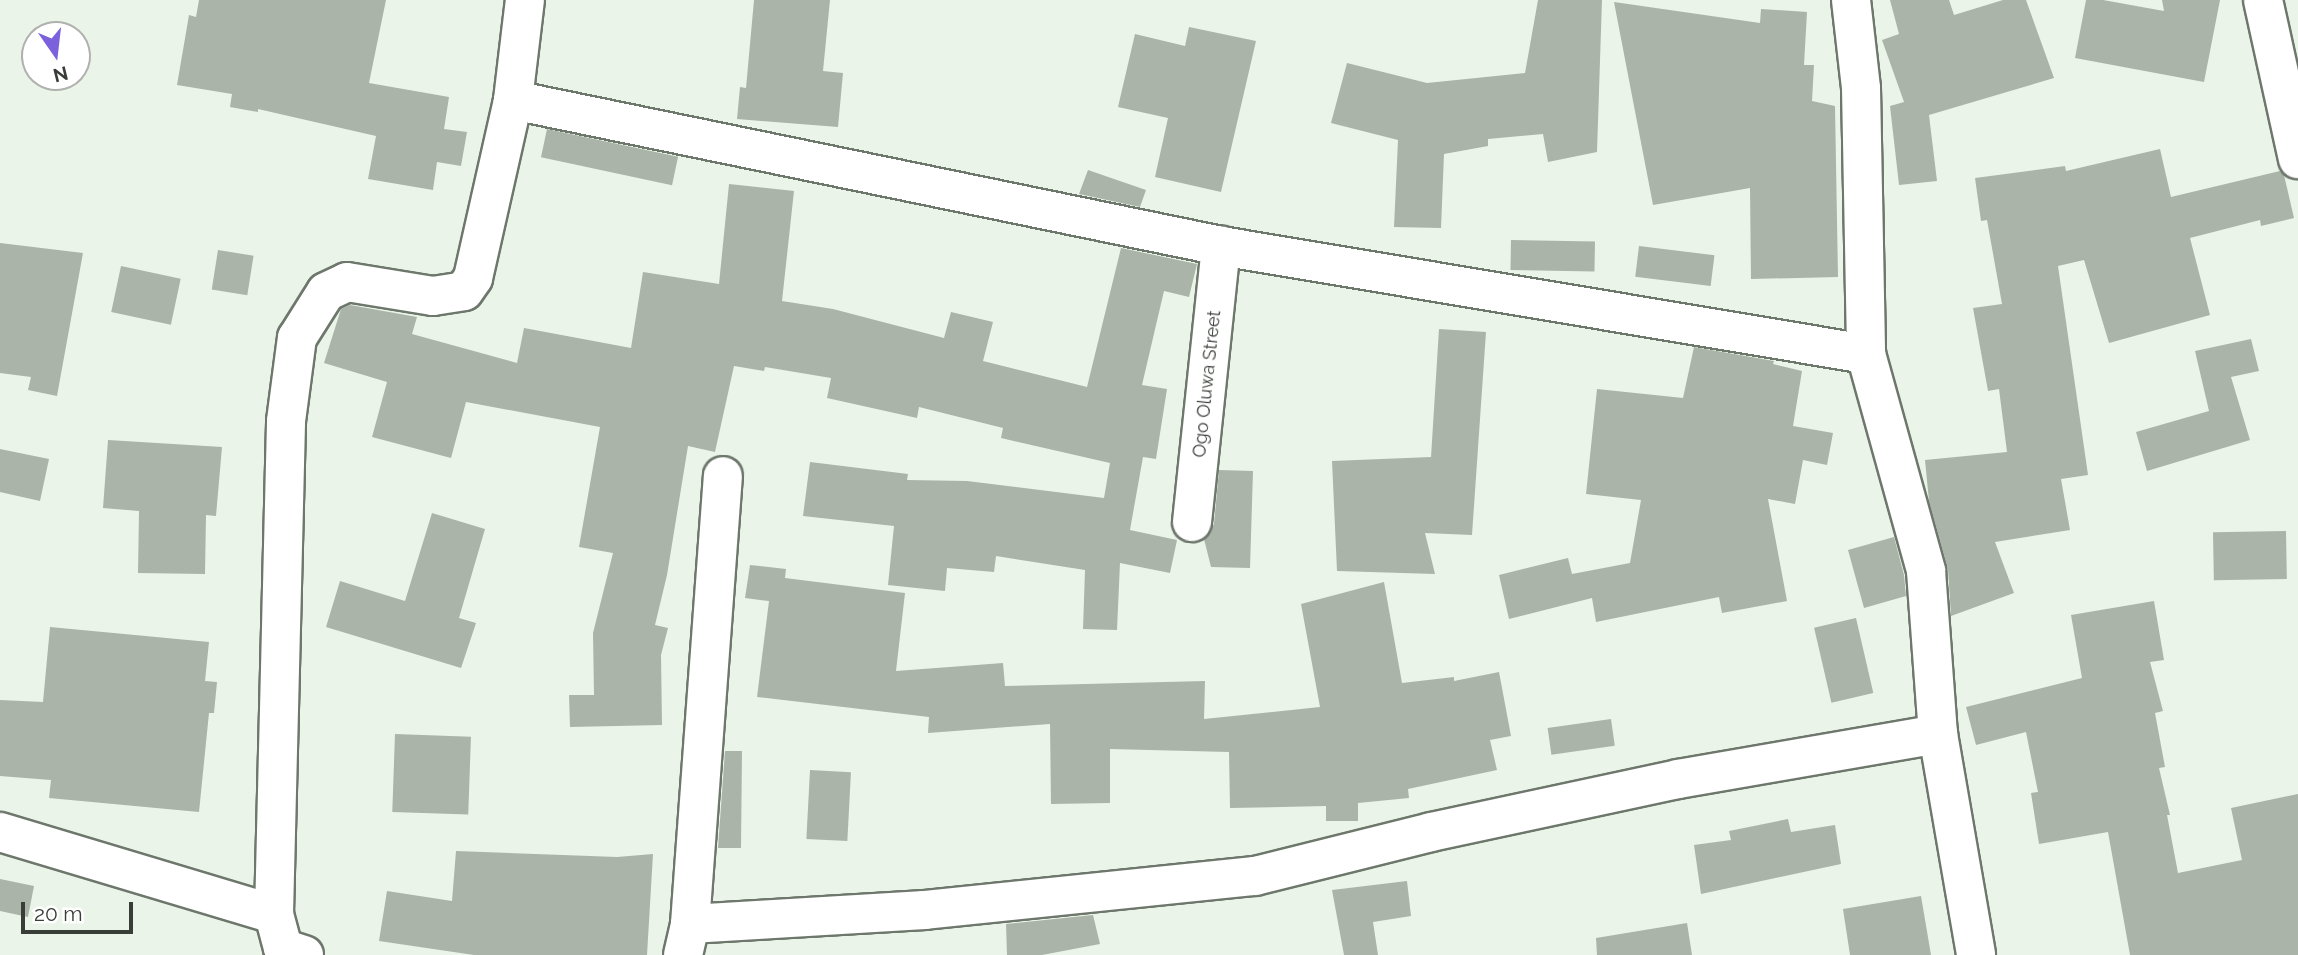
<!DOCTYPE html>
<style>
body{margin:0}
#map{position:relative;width:2298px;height:955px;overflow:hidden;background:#ebf4e8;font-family:Raleway,sans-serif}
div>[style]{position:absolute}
.building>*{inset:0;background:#abb4a9;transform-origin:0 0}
.roads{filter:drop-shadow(2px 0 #6e776c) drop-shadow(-2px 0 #6e776c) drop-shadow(0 2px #6e776c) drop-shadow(0 -2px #6e776c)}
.minor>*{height:38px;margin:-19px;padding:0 19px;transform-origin:19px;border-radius:19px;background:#fff}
span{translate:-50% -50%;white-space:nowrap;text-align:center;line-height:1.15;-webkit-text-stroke:6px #fff;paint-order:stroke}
.street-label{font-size:18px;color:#393d38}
.north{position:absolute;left:21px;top:21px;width:70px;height:70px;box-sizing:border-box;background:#fff;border:2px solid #b0b1af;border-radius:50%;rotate:166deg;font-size:19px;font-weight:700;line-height:28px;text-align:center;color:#393d38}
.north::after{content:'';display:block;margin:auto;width:24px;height:32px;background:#7c61dc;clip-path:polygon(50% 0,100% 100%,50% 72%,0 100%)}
.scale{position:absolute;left:21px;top:902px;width:112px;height:32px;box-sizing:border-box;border:4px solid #393d38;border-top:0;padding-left:9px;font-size:21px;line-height:24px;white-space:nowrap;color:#393d38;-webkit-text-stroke:5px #fff;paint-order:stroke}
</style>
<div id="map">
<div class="building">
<i style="clip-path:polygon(199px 0,386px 0,369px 83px,449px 97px,444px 129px,467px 132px,461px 166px,437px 162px,433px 190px,368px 179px,376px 136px,258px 109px,258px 112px,230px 107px,232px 94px,177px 85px,189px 15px,196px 17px)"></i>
<i style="clip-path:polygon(754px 0,830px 0,823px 71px,843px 73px,838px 127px,737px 119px,740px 87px,746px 88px)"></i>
<i style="clip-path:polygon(1538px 0,1602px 0,1597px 152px,1548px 162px,1543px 134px,1488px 139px,1488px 146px,1444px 154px,1441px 228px,1394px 227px,1398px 140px,1331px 123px,1347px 63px,1427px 83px,1525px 73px)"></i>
<i style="clip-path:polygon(1890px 0,1949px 0,1954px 15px,2003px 0,2026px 0,2054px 78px,1929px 115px,1937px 181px,1899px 185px,1890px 106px,1904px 102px,1882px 40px,1899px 34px)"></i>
<i style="clip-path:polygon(2086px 0,2103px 0,2164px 11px,2162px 0,2220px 0,2204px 82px,2075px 58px)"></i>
<i style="clip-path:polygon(1614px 2px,1760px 23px,1761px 9px,1807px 12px,1804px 65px,1814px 65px,1812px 101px,1835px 106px,1838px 277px,1751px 279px,1750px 188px,1653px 205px)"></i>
<i style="clip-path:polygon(1189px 27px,1256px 41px,1221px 192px,1155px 177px,1168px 118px,1118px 107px,1135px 34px,1185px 46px)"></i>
<i style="left:547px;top:129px;width:134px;height:29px;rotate:12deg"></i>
<i style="clip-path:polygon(2160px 149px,2171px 197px,2280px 171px,2284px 175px,2294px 218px,2261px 226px,2260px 220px,2190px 238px,2210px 315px,2109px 343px,2084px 260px,2058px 266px,2088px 475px,2061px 479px,2070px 530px,1995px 542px,2014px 593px,1951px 616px,1948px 569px,1929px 501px,1925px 460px,2007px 452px,1999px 389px,1988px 391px,1973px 308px,2002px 304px,1987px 220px,1981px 221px,1975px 178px,2065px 166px,2066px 171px)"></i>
<i style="clip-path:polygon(1088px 170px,1146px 190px,1140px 207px,1079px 194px)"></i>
<i style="clip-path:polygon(729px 184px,794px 191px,782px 301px,833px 309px,944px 338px,951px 312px,993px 322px,983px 361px,1087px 387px,1121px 248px,1197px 264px,1189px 297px,1164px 291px,1142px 385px,1167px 389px,1156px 459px,1143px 457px,1130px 530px,1177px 540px,1170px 573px,1120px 563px,1117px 630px,1083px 629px,1085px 570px,996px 556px,994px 572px,947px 568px,945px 591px,888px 585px,894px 526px,803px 516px,810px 462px,908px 474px,907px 480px,967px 481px,1104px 498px,1110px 463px,1001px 438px,1003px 428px,919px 407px,917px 418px,827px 398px,831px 378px,765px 367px,764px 371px,734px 366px,715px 452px,688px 446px,667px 575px,655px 625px,668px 628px,661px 655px,662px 725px,570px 727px,569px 695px,594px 695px,593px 633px,613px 553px,579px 547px,600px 427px,466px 402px,451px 458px,372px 437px,387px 382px,324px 363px,341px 309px,350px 305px,417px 317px,412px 334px,517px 363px,524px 328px,631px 348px,643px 272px,719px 284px)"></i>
<i style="left:1511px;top:240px;width:84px;height:30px;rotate:1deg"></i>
<i style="clip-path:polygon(0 243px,83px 253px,57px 396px,28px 390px,31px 377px,0 373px)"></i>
<i style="left:1639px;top:246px;width:76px;height:31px;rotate:7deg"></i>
<i style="left:218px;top:250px;width:36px;height:40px;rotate:9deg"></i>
<i style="left:121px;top:266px;width:61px;height:47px;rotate:12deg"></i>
<i style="clip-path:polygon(1439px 329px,1486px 332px,1472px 535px,1425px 533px,1435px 574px,1337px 571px,1332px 461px,1431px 457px)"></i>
<i style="clip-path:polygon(2251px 339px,2259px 371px,2231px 377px,2250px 440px,2147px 471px,2136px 432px,2209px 411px,2195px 351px)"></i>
<i style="clip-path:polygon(1694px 347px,1774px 361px,1773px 364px,1802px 371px,1793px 426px,1833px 433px,1827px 465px,1803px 460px,1795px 504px,1768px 499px,1787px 601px,1722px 613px,1719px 597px,1596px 622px,1592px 598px,1509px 619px,1499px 575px,1568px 558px,1572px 574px,1630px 563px,1641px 500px,1586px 494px,1597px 389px,1683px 398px)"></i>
<i style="clip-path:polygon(108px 440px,222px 447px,216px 516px,206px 515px,205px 574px,138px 573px,139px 511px,103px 508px)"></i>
<i style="clip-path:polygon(0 449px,49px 459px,40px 501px,0 492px)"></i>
<i style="clip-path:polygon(1219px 470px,1253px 471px,1250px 568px,1211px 567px,1204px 539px,1214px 524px)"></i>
<i style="clip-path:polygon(432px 513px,485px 529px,459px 618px,476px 623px,461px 668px,326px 627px,340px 581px,405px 601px)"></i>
<i style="left:2286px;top:531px;width:48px;height:73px;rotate:89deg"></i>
<i style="clip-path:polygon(1894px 537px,1904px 575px,1906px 596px,1864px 608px,1848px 550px)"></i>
<i style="clip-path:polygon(750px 565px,786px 569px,785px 578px,905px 593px,896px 671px,1003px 663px,1005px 686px,1205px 681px,1204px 719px,1320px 707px,1301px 604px,1384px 582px,1402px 683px,1454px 677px,1454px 681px,1499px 672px,1511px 736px,1490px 740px,1497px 770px,1408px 789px,1409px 798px,1358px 803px,1358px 821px,1326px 821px,1326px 806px,1230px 808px,1229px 752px,1110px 749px,1110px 803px,1051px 804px,1050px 724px,928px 733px,929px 717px,757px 697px,769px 601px,745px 598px)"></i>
<i style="clip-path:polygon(2154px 601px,2164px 660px,2150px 662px,2163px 711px,2155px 713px,2165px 767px,2159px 768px,2170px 815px,2167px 815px,2178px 873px,2242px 860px,2231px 808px,2298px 794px,2298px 955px,2130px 955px,2108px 832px,2039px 844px,2031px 793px,2038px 792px,2026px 732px,1976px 745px,1966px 707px,2082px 678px,2071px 615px)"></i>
<i style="left:1856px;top:618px;width:77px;height:43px;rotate:77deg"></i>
<i style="clip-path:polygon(50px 627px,209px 642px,205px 681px,217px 682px,214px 713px,209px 713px,199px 812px,49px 798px,51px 780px,0 776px,0 700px,43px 702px)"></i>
<i style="left:1611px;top:719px;width:27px;height:64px;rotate:82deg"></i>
<i style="left:395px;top:734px;width:76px;height:78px;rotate:2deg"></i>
<i style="clip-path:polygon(725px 751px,742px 751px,741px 848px,718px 848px)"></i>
<i style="left:810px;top:770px;width:41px;height:69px;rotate:3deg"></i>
<i style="clip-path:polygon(1788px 819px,1791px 832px,1835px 825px,1841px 864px,1701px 894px,1694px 845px,1731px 840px,1729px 831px)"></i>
<i style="clip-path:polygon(456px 851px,617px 857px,653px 854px,647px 955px,474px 955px,379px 941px,387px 891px,452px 901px)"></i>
<i style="clip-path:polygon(0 879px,34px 886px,28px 917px,0 911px)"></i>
<i style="clip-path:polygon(1407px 881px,1411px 916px,1373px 922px,1378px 955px,1344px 955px,1332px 890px)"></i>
<i style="clip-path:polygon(1921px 896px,1931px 955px,1850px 955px,1843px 909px)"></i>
<i style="clip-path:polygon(1093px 915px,1100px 944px,1042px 955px,1007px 955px,1006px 924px)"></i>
<i style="clip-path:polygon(1687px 923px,1692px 955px,1597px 955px,1596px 938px)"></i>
</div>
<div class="roads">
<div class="minor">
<i style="left:1851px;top:0;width:89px;rotate:83.5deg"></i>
<i style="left:1861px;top:88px;width:266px;rotate:88.9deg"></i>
<i style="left:1866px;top:354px;width:225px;rotate:74.5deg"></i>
<i style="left:1926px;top:571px;width:163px;rotate:85.8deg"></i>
<i style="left:1938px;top:734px;width:224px;rotate:80.2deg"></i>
<i style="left:2263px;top:0;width:163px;rotate:77.6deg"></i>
<i style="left:513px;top:100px;width:723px;rotate:11.65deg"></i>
<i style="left:1221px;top:246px;width:654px;rotate:9.51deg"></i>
<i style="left:1192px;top:522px;width:278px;rotate:-84deg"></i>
<i style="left:0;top:832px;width:286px;rotate:16.7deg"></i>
<i style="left:690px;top:924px;width:235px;rotate:-3.4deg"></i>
<i style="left:925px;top:910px;width:332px;rotate:-5.9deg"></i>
<i style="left:1255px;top:876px;width:181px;rotate:-14deg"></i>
<i style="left:1431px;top:832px;width:253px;rotate:-12.1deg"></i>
<i style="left:1678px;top:779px;width:264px;rotate:-9.8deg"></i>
<i style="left:304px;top:955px;width:22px;rotate:-162deg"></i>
<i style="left:283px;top:948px;width:35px;rotate:-105deg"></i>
<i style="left:274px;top:914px;width:493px;rotate:-88.6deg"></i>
<i style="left:286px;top:421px;width:84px;rotate:-82.5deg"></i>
<i style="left:297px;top:338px;width:54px;rotate:-57.8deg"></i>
<i style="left:326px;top:292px;width:23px;rotate:-25deg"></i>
<i style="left:347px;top:282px;width:87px;rotate:9.2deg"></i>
<i style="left:433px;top:296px;width:31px;rotate:-9deg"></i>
<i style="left:464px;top:291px;width:16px;rotate:-55deg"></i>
<i style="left:473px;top:278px;width:182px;rotate:-77.3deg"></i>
<i style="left:513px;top:100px;width:101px;rotate:-83.2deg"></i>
<i style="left:683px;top:955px;width:32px;rotate:-77deg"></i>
<i style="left:690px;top:924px;width:449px;rotate:-85.8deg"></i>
</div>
</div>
<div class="street-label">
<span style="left:1207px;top:384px;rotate:-84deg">Ogo Oluwa Street</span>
</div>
<div class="north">N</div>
<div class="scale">20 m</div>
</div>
